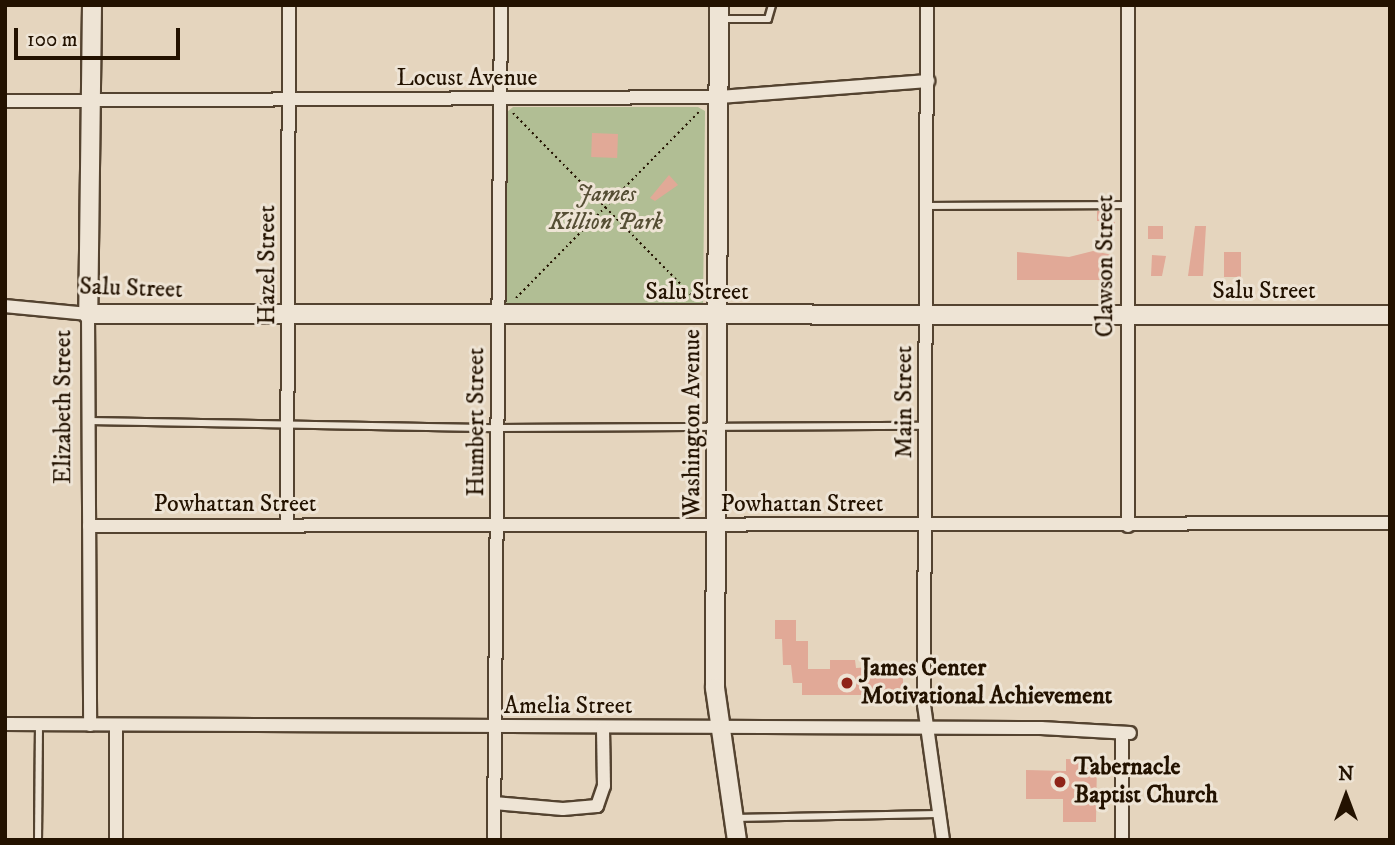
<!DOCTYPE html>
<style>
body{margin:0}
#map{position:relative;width:1395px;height:845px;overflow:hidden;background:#e5d5be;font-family:"IM FELL DW Pica",serif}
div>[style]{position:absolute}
.green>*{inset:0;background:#b1be94}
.building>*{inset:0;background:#e1a997;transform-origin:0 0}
.path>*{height:2px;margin-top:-1px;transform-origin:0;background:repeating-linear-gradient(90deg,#231200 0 2px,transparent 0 5.5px)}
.roads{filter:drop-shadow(2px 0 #544330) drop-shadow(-2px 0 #544330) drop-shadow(0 2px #544330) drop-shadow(0 -2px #544330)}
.lane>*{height:6px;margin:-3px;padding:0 3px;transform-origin:3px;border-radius:3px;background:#eee4d5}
.street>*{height:12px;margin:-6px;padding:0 6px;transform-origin:6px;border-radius:6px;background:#eee4d5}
.secondary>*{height:18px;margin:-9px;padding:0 9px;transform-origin:9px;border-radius:9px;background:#eee4d5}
.dots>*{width:19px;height:19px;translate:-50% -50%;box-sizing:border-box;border:4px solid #eee4d5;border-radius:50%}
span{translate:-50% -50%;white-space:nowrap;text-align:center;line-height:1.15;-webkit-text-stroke:6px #eee4d5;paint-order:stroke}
.street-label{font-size:24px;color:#231200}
.park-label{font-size:24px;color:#554e34;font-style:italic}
.poi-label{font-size:24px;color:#231200;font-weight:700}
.left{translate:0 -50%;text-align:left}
.frame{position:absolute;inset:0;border:7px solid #231200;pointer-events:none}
.north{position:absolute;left:1311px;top:761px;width:70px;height:70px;-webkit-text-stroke:5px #eee4d5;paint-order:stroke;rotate:0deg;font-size:19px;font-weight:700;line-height:28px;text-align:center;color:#231200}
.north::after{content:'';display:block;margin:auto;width:24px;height:32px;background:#231200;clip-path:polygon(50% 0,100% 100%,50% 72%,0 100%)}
.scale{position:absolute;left:14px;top:28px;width:166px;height:32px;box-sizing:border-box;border:4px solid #231200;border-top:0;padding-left:9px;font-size:21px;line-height:24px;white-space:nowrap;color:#231200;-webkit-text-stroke:5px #eee4d5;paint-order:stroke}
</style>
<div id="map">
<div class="green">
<i style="clip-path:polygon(513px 107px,698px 107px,705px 111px,703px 308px,505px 306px,507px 112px)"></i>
</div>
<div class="building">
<i style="left:592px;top:133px;width:26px;height:24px;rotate:2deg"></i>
<i style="clip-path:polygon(669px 175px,678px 185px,655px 201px,650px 198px)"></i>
<i style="left:1097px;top:211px;width:12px;height:10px"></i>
<i style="left:1115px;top:222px;width:11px;height:12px;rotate:90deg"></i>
<i style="left:1148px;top:226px;width:15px;height:13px"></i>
<i style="clip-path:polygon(1195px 226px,1206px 226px,1203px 276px,1188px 276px)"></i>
<i style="clip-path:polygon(1093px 251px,1113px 255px,1105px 280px,1017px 280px,1017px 252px,1069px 257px)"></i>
<i style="left:1224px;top:252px;width:17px;height:25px"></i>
<i style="clip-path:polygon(1152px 255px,1166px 256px,1162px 276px,1151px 276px)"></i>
<i style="clip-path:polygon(775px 620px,796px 620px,796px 641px,808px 641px,808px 669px,830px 669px,830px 660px,855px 660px,856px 668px,903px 665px,903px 695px,802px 695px,802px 683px,793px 683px,791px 665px,783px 665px,782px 639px,775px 639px)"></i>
<i style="clip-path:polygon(1066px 759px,1097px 760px,1096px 822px,1063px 822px,1063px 799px,1026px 799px,1026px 770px,1066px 771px)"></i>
</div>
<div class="path">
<i style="left:513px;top:113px;width:260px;rotate:45.6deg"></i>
<i style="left:516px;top:298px;width:261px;rotate:-45.5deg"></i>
</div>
<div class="roads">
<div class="lane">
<i style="left:721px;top:19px;width:47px"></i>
<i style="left:768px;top:19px;width:15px;rotate:-74deg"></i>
<i style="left:927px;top:206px;width:201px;rotate:-0.3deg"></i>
<i style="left:89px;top:421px;width:409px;rotate:1deg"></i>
<i style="left:498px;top:428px;width:427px;rotate:-0.3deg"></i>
<i style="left:734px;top:818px;width:204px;rotate:-1.1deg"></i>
<i style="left:38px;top:840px;width:116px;rotate:-89.5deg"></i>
</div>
<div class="street">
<i style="left:927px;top:5px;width:700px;rotate:90.25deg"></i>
<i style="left:924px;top:705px;width:136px;rotate:82deg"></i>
<i style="left:5px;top:101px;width:714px;rotate:-0.32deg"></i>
<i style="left:719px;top:97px;width:210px;rotate:-4.4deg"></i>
<i style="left:5px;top:306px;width:83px;rotate:5.5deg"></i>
<i style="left:88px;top:314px;width:411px;rotate:89.7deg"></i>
<i style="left:89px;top:526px;width:1301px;rotate:-0.13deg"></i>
<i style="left:287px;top:526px;width:521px;rotate:-89.78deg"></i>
<i style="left:1128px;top:526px;width:521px;rotate:-90deg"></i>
<i style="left:5px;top:724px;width:1036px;rotate:0.22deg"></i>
<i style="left:1041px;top:728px;width:89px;rotate:3.2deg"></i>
<i style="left:116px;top:727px;width:113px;rotate:90deg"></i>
<i style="left:1122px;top:733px;width:107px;rotate:90deg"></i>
<i style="left:494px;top:803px;width:69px;rotate:5deg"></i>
<i style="left:563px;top:809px;width:34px;rotate:-5deg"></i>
<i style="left:597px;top:806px;width:21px;rotate:-71deg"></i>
<i style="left:604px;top:786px;width:58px;rotate:-91deg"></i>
<i style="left:494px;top:840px;width:835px;rotate:-89.52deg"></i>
</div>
<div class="secondary">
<i style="left:92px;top:5px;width:309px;rotate:90.7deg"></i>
<i style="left:88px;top:314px;width:1302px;rotate:0.04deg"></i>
<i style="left:719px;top:5px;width:683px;rotate:90.34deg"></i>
<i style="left:715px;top:688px;width:154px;rotate:81.8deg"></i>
</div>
</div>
<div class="dots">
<i style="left:847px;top:683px;background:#8f2418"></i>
<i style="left:1060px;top:782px;background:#8f2418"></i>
</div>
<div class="street-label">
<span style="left:467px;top:79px">Locust Avenue</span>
<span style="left:268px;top:265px;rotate:-90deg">Hazel Street</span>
<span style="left:1106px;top:266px;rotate:-90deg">Clawson Street</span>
<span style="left:131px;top:289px;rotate:2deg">Salu Street</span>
<span style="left:1264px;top:292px">Salu Street</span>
<span style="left:697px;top:293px">Salu Street</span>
<span style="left:905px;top:402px;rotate:-90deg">Main Street</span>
<span style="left:64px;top:407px;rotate:-90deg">Elizabeth Street</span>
<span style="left:477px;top:422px;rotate:-90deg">Humbert Street</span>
<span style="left:693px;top:423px;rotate:-90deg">Washington Avenue</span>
<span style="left:235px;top:505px">Powhattan Street</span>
<span style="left:802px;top:505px">Powhattan Street</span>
<span style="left:568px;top:707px">Amelia Street</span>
</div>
<div class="park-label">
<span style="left:606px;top:209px">James<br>Killion Park</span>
</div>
<div class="poi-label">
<span class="left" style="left:861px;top:683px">James Center<br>Motivational Achievement</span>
<span class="left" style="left:1074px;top:782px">Tabernacle<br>Baptist Church</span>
</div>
<div class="frame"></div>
<div class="north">N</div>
<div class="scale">100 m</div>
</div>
